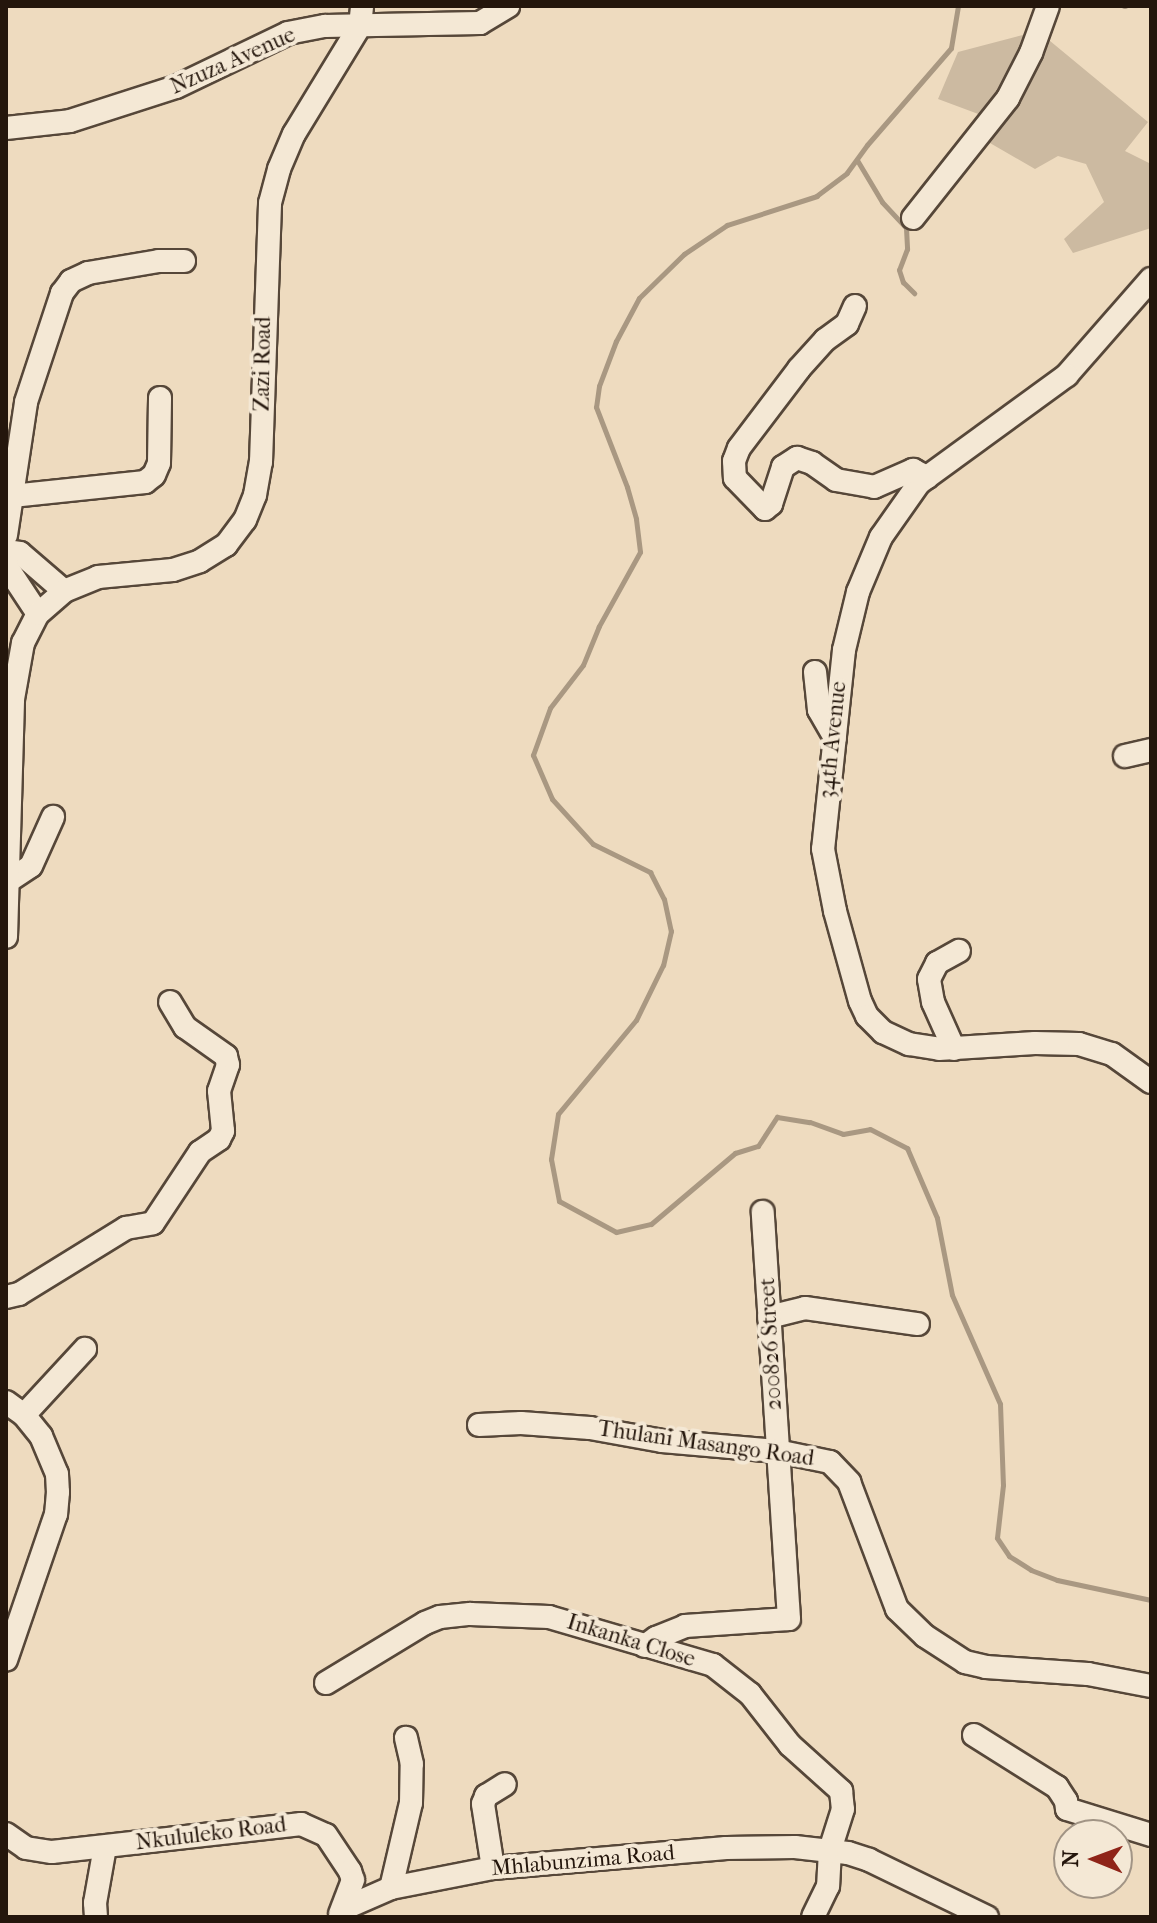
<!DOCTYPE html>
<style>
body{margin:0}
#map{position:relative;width:1157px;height:1923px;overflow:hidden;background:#eedbbf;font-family:"IM FELL French Canon",serif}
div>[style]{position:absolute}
.green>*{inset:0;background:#ccbaa1}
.stream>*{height:5px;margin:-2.5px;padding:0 2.5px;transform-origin:2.5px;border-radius:2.5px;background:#a99882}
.roads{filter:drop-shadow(2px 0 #564739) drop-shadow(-2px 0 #564739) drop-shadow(0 2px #564739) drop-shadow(0 -2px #564739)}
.minor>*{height:22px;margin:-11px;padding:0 11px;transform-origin:11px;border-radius:11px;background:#f4e8d5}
span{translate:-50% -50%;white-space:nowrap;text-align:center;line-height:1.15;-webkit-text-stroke:8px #f4e8d5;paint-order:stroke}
.street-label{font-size:22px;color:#24160c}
.frame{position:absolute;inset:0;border:8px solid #24160c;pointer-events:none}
.north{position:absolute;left:1053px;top:1819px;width:80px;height:80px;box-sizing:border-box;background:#f4e8d5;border:2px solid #a19485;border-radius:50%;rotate:271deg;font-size:22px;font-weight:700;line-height:32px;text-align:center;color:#24160c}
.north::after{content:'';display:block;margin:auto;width:28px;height:36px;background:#8f2418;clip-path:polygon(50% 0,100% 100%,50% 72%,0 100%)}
</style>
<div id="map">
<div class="green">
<i style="clip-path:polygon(1038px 31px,1148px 122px,1125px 151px,1151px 164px,1151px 228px,1073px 253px,1064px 239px,1104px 202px,1086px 164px,1058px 156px,1035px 169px,983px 139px,989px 118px,938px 99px,958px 52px)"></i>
</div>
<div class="stream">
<i style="left:958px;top:6px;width:43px;rotate:99.5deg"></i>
<i style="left:951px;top:48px;width:128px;rotate:130.9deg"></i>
<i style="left:867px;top:145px;width:34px;rotate:126deg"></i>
<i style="left:847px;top:173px;width:38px;rotate:143deg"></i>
<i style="left:817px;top:196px;width:95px;rotate:162.1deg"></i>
<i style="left:727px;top:225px;width:52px;rotate:146deg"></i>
<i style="left:684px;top:254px;width:63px;rotate:135.6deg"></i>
<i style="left:639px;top:298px;width:49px;rotate:118.1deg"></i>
<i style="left:616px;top:341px;width:48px;rotate:110.7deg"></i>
<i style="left:599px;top:386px;width:21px;rotate:98deg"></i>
<i style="left:596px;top:407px;width:86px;rotate:68.8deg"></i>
<i style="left:627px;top:487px;width:33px;rotate:74deg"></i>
<i style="left:636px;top:519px;width:33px;rotate:83deg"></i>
<i style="left:640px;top:552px;width:85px;rotate:119deg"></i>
<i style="left:599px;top:626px;width:42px;rotate:112.3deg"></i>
<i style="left:583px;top:665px;width:54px;rotate:127.5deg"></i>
<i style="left:550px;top:708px;width:50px;rotate:109.9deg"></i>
<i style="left:533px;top:755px;width:48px;rotate:66.6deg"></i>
<i style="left:552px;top:799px;width:61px;rotate:47.7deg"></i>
<i style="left:593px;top:844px;width:64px;rotate:26.2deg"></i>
<i style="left:650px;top:872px;width:30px;rotate:63deg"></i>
<i style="left:664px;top:899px;width:33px;rotate:78deg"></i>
<i style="left:671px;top:931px;width:35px;rotate:103deg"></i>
<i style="left:663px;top:965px;width:61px;rotate:116.1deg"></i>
<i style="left:636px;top:1020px;width:122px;rotate:129.7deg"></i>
<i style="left:558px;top:1114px;width:46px;rotate:98.8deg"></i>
<i style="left:551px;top:1159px;width:43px;rotate:79.2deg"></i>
<i style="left:559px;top:1201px;width:65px;rotate:28.5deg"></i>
<i style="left:616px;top:1232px;width:36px;rotate:-13deg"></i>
<i style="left:651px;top:1224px;width:110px;rotate:-40.2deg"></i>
<i style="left:735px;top:1153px;width:24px;rotate:-17deg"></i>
<i style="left:758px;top:1146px;width:35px;rotate:-57deg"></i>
<i style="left:777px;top:1117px;width:33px;rotate:9deg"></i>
<i style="left:810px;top:1122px;width:35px;rotate:20deg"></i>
<i style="left:843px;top:1134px;width:27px;rotate:-10deg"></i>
<i style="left:870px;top:1129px;width:42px;rotate:27.2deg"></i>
<i style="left:907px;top:1148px;width:76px;rotate:66.8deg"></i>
<i style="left:937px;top:1218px;width:78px;rotate:79deg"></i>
<i style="left:952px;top:1295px;width:119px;rotate:66.2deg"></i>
<i style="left:1000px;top:1404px;width:81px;rotate:87.9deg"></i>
<i style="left:1003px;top:1485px;width:53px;rotate:96.5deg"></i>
<i style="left:997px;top:1538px;width:22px;rotate:56deg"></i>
<i style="left:1009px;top:1556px;width:26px;rotate:32deg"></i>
<i style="left:1031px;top:1570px;width:28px;rotate:21deg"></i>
<i style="left:1057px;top:1580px;width:96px;rotate:12deg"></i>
<i style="left:1124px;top:6px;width:1px"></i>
<i style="left:857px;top:160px;width:49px;rotate:59.2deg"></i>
<i style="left:882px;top:202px;width:35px;rotate:47deg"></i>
<i style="left:906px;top:228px;width:21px;rotate:87deg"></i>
<i style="left:907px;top:249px;width:22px;rotate:111deg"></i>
<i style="left:899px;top:270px;width:13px;rotate:72deg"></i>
<i style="left:903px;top:282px;width:16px;rotate:45deg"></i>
</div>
<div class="roads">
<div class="minor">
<i style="left:6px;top:128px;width:64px;rotate:-6.2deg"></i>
<i style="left:70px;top:121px;width:111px;rotate:-17.8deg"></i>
<i style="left:176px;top:87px;width:124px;rotate:-25.7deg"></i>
<i style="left:288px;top:33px;width:38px;rotate:-11deg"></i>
<i style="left:325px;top:26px;width:155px;rotate:-1.1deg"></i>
<i style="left:480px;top:23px;width:33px;rotate:-31deg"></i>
<i style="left:913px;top:218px;width:153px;rotate:-51.6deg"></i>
<i style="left:1008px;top:98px;width:51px;rotate:-62.9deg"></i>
<i style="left:1031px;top:53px;width:50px;rotate:-70.1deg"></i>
<i style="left:1151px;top:279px;width:128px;rotate:131.2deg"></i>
<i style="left:1067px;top:375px;width:183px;rotate:143.9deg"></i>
<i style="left:919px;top:483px;width:66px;rotate:125.1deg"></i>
<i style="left:881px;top:537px;width:60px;rotate:112.7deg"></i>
<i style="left:858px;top:592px;width:60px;rotate:103.6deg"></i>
<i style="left:844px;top:650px;width:200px;rotate:96deg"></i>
<i style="left:823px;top:849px;width:63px;rotate:79deg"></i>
<i style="left:835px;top:911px;width:93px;rotate:74.5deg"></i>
<i style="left:860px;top:1001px;width:17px;rotate:65deg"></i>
<i style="left:867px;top:1016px;width:23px;rotate:45deg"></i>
<i style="left:883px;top:1032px;width:29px;rotate:25deg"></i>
<i style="left:909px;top:1044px;width:30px;rotate:9deg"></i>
<i style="left:939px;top:1049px;width:96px;rotate:-3.6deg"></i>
<i style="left:1035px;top:1043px;width:44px;rotate:1.3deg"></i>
<i style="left:1079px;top:1044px;width:34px;rotate:17deg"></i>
<i style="left:1112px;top:1054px;width:48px;rotate:35.7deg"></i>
<i style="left:855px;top:306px;width:20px;rotate:114deg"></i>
<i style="left:847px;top:324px;width:27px;rotate:144deg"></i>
<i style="left:825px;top:340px;width:39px;rotate:132deg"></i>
<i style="left:799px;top:369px;width:99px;rotate:127.2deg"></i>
<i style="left:739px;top:448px;width:14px;rotate:111deg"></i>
<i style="left:734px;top:461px;width:17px;rotate:87deg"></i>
<i style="left:735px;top:478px;width:43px;rotate:45.9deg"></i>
<i style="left:765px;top:509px;width:8px;rotate:-40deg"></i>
<i style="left:771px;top:504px;width:39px;rotate:-72deg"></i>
<i style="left:783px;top:467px;width:17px;rotate:-33deg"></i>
<i style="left:797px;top:458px;width:16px;rotate:18deg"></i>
<i style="left:812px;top:463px;width:29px;rotate:35deg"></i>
<i style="left:836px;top:480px;width:39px;rotate:10deg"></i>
<i style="left:874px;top:487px;width:43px;rotate:-23.6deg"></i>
<i style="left:913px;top:470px;width:16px;rotate:27deg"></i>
<i style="left:12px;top:496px;width:134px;rotate:-6deg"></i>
<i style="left:145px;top:482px;width:11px;rotate:-38deg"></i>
<i style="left:154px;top:475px;width:13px;rotate:-67deg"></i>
<i style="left:159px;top:463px;width:65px;rotate:-89.1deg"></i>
<i style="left:6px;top:535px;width:134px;rotate:-81.4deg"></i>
<i style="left:26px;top:402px;width:115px;rotate:-71.7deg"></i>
<i style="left:62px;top:293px;width:15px;rotate:-53deg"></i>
<i style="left:71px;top:281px;width:19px;rotate:-25deg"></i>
<i style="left:88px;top:273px;width:72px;rotate:-9.6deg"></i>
<i style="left:159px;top:261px;width:25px"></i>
<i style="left:6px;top:551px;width:14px;rotate:8deg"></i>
<i style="left:20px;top:553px;width:58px;rotate:40.8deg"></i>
<i style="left:6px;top:560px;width:7px;rotate:82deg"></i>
<i style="left:7px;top:567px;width:56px;rotate:56.6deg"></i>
<i style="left:815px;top:672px;width:38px;rotate:84deg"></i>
<i style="left:819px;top:710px;width:32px;rotate:60deg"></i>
<i style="left:1125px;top:756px;width:27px;rotate:-13deg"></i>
<i style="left:10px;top:880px;width:25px;rotate:-34deg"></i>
<i style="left:31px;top:866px;width:54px;rotate:-65.8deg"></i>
<i style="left:6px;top:937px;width:238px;rotate:-88.3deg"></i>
<i style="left:13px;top:699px;width:57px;rotate:-79.9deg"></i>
<i style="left:23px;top:643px;width:33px;rotate:-63deg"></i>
<i style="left:38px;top:614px;width:35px;rotate:-41deg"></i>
<i style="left:64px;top:591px;width:37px;rotate:-22deg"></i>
<i style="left:98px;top:577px;width:75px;rotate:-5.3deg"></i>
<i style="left:173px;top:570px;width:28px;rotate:-18deg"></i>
<i style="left:200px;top:561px;width:31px;rotate:-32deg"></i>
<i style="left:226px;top:545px;width:31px;rotate:-53deg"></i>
<i style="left:245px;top:520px;width:27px;rotate:-68deg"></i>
<i style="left:255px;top:495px;width:34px;rotate:-80deg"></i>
<i style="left:261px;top:462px;width:259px;rotate:-88deg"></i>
<i style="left:270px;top:203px;width:35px;rotate:-75deg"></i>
<i style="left:279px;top:169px;width:38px;rotate:-67deg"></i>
<i style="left:294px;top:134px;width:127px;rotate:-58.6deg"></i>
<i style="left:360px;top:26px;width:20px;rotate:-84deg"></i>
<i style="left:954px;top:1049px;width:51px;rotate:-114.1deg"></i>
<i style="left:933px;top:1002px;width:23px;rotate:-100deg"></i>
<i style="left:929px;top:979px;width:18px;rotate:-63deg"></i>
<i style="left:937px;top:963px;width:25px;rotate:-29deg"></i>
<i style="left:6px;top:1297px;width:13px;rotate:-13deg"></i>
<i style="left:19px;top:1294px;width:126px;rotate:-31.7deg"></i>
<i style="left:126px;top:1228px;width:27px;rotate:-10deg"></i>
<i style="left:153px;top:1223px;width:85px;rotate:-56.5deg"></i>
<i style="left:200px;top:1152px;width:23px;rotate:-34deg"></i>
<i style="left:219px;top:1139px;width:9px;rotate:-63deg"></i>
<i style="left:223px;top:1131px;width:40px;rotate:-95.7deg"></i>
<i style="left:219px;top:1091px;width:28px;rotate:-71deg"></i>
<i style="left:228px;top:1065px;width:9px;rotate:-103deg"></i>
<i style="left:226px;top:1056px;width:50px;rotate:-144.7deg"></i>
<i style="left:185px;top:1027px;width:29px;rotate:-121deg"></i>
<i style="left:769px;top:1317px;width:37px;rotate:-14deg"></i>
<i style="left:805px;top:1308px;width:114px;rotate:8.1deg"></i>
<i style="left:6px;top:1402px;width:22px;rotate:36deg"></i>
<i style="left:24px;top:1415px;width:27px;rotate:51deg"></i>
<i style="left:41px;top:1436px;width:41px;rotate:67.2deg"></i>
<i style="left:57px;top:1474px;width:18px;rotate:87deg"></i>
<i style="left:58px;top:1492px;width:22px;rotate:95deg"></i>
<i style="left:56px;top:1514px;width:154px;rotate:108.9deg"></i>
<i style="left:24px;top:1415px;width:90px;rotate:-47.3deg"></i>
<i style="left:479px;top:1425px;width:42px;rotate:-2.7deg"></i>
<i style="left:521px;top:1423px;width:69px;rotate:4.1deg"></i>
<i style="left:590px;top:1428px;width:73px;rotate:10.2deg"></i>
<i style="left:662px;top:1441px;width:115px;rotate:5deg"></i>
<i style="left:777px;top:1451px;width:54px;rotate:11.7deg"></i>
<i style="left:830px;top:1462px;width:28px;rotate:46deg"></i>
<i style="left:849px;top:1482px;width:136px;rotate:69.3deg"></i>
<i style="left:897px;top:1609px;width:39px;rotate:44deg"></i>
<i style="left:925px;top:1636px;width:48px;rotate:33deg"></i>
<i style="left:965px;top:1662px;width:22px;rotate:13deg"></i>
<i style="left:986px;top:1667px;width:102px;rotate:3.9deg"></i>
<i style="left:1088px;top:1674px;width:64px;rotate:10.8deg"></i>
<i style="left:645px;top:1646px;width:14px;rotate:-36deg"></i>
<i style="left:656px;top:1638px;width:31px;rotate:-22deg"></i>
<i style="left:685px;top:1626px;width:104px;rotate:-3.9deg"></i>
<i style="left:789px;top:1619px;width:408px;rotate:-93.7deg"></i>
<i style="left:326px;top:1683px;width:116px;rotate:-31.2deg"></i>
<i style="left:425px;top:1623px;width:16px;rotate:-22deg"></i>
<i style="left:440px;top:1617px;width:30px;rotate:-6deg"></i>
<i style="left:470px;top:1614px;width:79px;rotate:2.2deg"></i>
<i style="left:549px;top:1617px;width:171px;rotate:16.3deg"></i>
<i style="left:713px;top:1665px;width:47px;rotate:38.1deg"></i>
<i style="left:750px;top:1694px;width:65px;rotate:51.9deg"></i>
<i style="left:790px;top:1745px;width:69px;rotate:42deg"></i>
<i style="left:841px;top:1791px;width:18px;rotate:84deg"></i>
<i style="left:843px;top:1809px;width:43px;rotate:107.6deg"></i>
<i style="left:830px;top:1850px;width:36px;rotate:93deg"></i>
<i style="left:828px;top:1886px;width:34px;rotate:116deg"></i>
<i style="left:974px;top:1735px;width:98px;rotate:32.1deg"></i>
<i style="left:1057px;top:1787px;width:17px;rotate:57deg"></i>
<i style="left:1066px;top:1801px;width:8px;rotate:83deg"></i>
<i style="left:1067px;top:1809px;width:88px;rotate:17.2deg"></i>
<i style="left:6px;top:1834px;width:24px;rotate:35deg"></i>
<i style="left:26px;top:1848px;width:26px;rotate:9deg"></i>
<i style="left:52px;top:1852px;width:251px;rotate:-6.4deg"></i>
<i style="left:301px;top:1824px;width:27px;rotate:24deg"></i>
<i style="left:326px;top:1835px;width:43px;rotate:56.3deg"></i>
<i style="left:350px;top:1871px;width:9px;rotate:72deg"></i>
<i style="left:353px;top:1880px;width:36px;rotate:111deg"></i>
<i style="left:493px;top:1868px;width:65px;rotate:-98.9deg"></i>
<i style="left:483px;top:1804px;width:9px;rotate:-69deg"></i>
<i style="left:486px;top:1796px;width:22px;rotate:-32deg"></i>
<i style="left:391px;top:1888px;width:87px;rotate:-76.8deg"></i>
<i style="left:411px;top:1803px;width:39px;rotate:-89deg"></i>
<i style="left:412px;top:1764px;width:27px;rotate:-103deg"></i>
<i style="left:343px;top:1909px;width:52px;rotate:-23.6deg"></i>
<i style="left:391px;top:1888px;width:104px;rotate:-11.1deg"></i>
<i style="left:493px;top:1868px;width:234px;rotate:-4.9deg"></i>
<i style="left:726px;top:1848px;width:69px;rotate:-0.8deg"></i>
<i style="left:795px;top:1847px;width:53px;rotate:6.5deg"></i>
<i style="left:848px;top:1853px;width:22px;rotate:18deg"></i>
<i style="left:869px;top:1860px;width:131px;rotate:25.8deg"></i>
<i style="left:96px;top:1917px;width:14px;rotate:-94deg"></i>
<i style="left:95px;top:1903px;width:57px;rotate:-79.9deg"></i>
</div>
</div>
<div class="street-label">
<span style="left:233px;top:61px;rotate:-24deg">Nzuza Avenue</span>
<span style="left:263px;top:364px;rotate:-89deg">Zazi Road</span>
<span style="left:833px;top:740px;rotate:-84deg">34th Avenue</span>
<span style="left:771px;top:1344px;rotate:-93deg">200826 Street</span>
<span style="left:706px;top:1444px;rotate:8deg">Thulani Masango Road</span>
<span style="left:631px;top:1641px;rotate:17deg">Inkanka Close</span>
<span style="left:211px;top:1834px;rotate:-7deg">Nkululeko Road</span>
<span style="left:583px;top:1861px;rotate:-5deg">Mhlabunzima Road</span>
</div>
<div class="frame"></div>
<div class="north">N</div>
</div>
